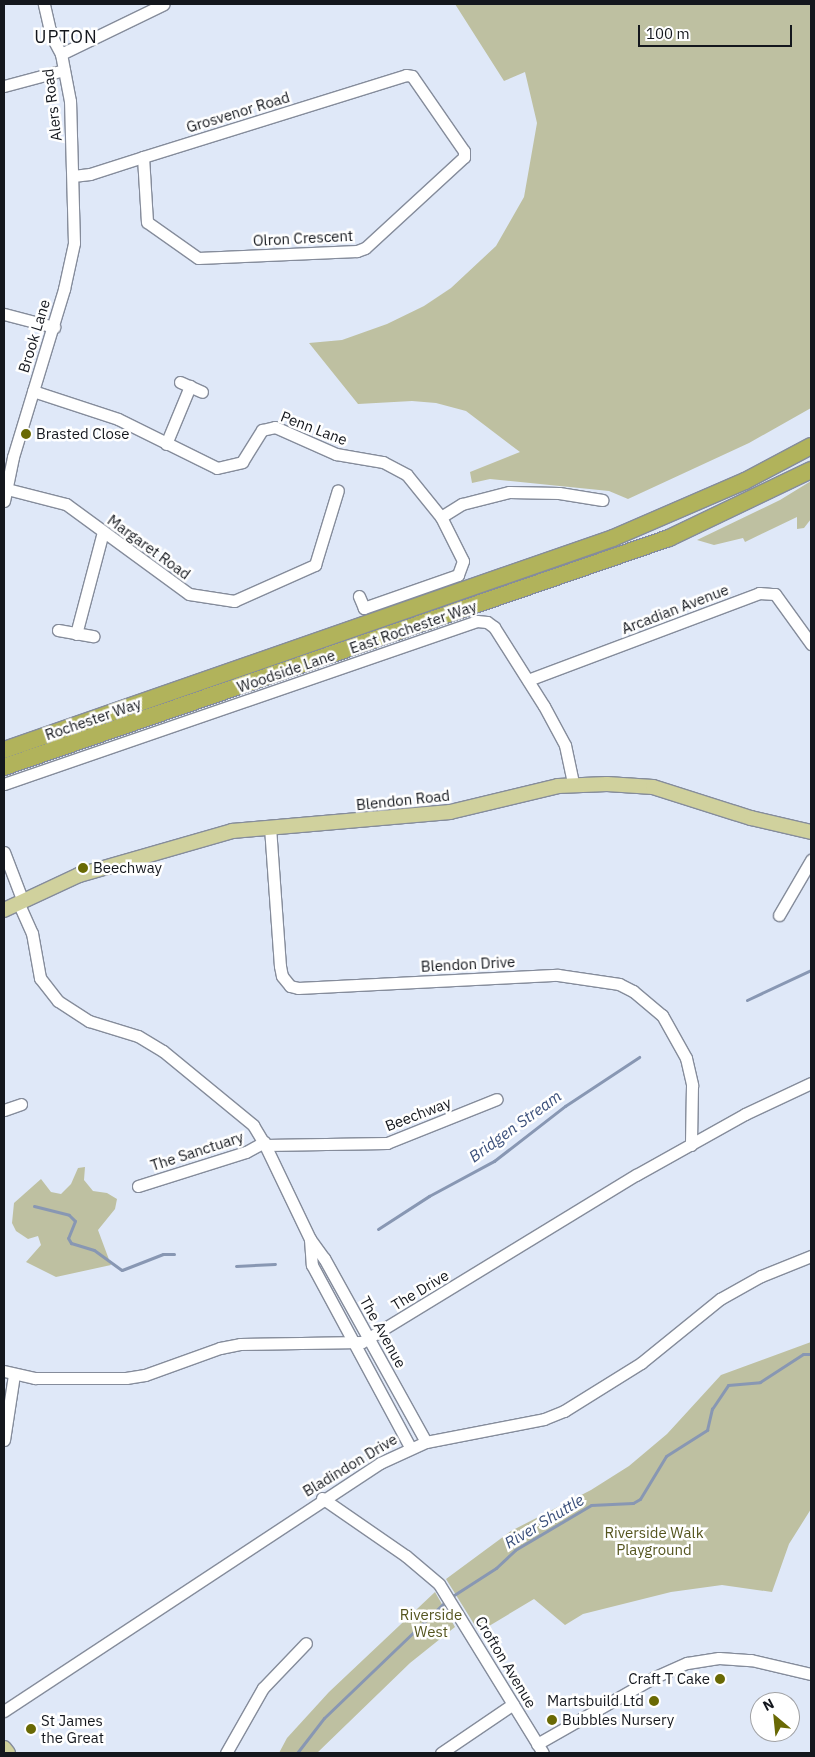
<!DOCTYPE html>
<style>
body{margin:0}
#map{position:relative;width:815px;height:1757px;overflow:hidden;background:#dfe8f8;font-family:"IBM Plex Sans",sans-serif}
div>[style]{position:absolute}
.green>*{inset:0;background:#bec0a1}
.stream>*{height:3px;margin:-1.5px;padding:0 1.5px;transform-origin:1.5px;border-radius:1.5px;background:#8897b3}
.roads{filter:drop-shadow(1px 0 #858c9b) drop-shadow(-1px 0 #858c9b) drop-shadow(0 1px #858c9b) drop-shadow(0 -1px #858c9b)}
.minor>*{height:11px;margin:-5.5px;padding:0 5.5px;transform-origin:5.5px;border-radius:5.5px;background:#fff}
.major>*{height:14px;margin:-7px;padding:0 7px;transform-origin:7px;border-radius:7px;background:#d0d19d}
.highway>*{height:16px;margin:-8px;padding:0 8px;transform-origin:8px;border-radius:8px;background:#b1b35b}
.dots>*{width:14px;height:14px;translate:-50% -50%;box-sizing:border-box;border:2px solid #fff;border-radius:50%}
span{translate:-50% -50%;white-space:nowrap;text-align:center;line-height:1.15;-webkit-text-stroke:5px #fff;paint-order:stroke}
.street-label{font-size:15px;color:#14171d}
.poi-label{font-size:15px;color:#14171d}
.left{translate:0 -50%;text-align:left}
.right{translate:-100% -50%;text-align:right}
.park-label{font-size:15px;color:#55551f}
.water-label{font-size:16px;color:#3b507b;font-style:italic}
.quarter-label{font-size:18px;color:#14171d;letter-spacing:1px}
.frame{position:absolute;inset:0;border:5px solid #14171d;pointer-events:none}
.north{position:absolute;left:750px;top:1692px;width:50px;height:50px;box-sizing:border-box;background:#fff;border:1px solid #a1a2a5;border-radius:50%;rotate:332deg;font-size:14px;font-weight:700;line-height:20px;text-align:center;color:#14171d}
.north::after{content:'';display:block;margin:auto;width:18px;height:22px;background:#696904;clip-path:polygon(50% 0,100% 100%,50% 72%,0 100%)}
.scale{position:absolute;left:638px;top:25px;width:154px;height:22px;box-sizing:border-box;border:2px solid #14171d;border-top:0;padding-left:6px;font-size:15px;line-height:18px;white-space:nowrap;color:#14171d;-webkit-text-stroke:4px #fff;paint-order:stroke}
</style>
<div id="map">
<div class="green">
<i style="clip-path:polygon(455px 4px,811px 4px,811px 408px,749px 443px,628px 499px,609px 491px,490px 479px,472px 483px,470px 472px,520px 452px,466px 411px,436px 403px,412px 401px,358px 404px,309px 343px,342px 340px,387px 324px,424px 306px,451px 288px,496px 246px,524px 197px,537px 123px,525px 72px,504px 81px)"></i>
<i style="clip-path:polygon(811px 481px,811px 519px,804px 528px,797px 529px,797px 517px,745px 542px,743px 538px,714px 545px,697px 540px,780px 500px)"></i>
<i style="clip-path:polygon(85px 1167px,84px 1180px,93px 1191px,107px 1193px,117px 1199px,115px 1209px,98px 1230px,111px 1265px,56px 1277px,26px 1262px,41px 1245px,38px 1236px,28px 1239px,16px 1231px,12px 1223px,14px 1203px,41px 1179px,51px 1192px,61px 1194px,71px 1184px,78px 1168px)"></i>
<i style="clip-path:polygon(811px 1342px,811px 1509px,789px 1544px,772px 1592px,722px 1585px,671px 1592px,583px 1614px,565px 1625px,534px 1599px,479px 1632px,446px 1579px,511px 1531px,591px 1490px,629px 1466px,667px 1434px,721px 1375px)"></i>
<i style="clip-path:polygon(435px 1592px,455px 1627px,410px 1663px,317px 1753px,279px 1753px,287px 1738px,329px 1692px)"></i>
</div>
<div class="stream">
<i style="left:747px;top:1000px;width:71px;rotate:-25.1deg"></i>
<i style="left:34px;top:1206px;width:36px;rotate:14deg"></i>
<i style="left:69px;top:1215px;width:8px;rotate:45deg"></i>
<i style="left:75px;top:1221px;width:18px;rotate:112deg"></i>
<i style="left:68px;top:1238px;width:6px;rotate:59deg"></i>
<i style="left:71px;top:1243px;width:24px;rotate:17deg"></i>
<i style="left:94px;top:1250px;width:34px;rotate:36deg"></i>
<i style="left:122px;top:1270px;width:44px;rotate:-21.3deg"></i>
<i style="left:163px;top:1254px;width:11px"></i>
<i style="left:378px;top:1229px;width:61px;rotate:-32.9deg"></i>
<i style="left:429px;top:1196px;width:74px;rotate:-28.3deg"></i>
<i style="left:494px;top:1161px;width:90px;rotate:-37.8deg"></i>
<i style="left:565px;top:1106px;width:89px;rotate:-33.5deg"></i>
<i style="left:236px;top:1266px;width:39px;rotate:-3deg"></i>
<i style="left:451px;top:1597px;width:54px;rotate:-32.8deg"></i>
<i style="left:496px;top:1568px;width:26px;rotate:-43deg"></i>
<i style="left:515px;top:1550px;width:88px;rotate:-30.6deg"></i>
<i style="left:591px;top:1505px;width:42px;rotate:-2.7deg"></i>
<i style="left:633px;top:1503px;width:8px;rotate:-30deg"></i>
<i style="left:640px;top:1499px;width:50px;rotate:-58.8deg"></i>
<i style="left:666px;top:1456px;width:49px;rotate:-32.4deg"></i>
<i style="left:707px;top:1430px;width:22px;rotate:-77deg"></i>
<i style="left:712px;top:1409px;width:29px;rotate:-56deg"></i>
<i style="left:728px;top:1385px;width:32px;rotate:-5deg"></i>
<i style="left:760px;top:1382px;width:51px;rotate:-33.1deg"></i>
<i style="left:803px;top:1354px;width:8px"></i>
<i style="left:297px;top:1753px;width:44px;rotate:-52.4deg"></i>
<i style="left:324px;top:1718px;width:169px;rotate:-43.8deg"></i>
</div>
<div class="roads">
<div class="minor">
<i style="left:61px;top:54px;width:114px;rotate:-25.9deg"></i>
<i style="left:4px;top:86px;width:62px;rotate:-14.9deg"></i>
<i style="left:73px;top:176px;width:17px;rotate:-7deg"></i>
<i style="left:90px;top:174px;width:56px;rotate:-17.8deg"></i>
<i style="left:143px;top:157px;width:275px;rotate:-17.3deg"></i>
<i style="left:406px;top:75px;width:6px;rotate:9deg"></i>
<i style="left:412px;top:76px;width:91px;rotate:55.3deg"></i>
<i style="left:464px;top:151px;width:6px;rotate:90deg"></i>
<i style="left:464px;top:157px;width:134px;rotate:137.4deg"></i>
<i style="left:365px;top:248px;width:9px;rotate:159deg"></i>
<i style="left:357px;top:251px;width:159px;rotate:177.5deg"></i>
<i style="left:198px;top:258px;width:62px;rotate:-144.8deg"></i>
<i style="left:147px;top:222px;width:65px;rotate:-93.5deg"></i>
<i style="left:4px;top:314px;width:52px;rotate:14.6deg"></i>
<i style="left:180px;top:382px;width:24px;rotate:24deg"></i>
<i style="left:33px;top:391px;width:89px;rotate:18.2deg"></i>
<i style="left:118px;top:419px;width:110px;rotate:26.3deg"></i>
<i style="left:217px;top:468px;width:26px;rotate:-13deg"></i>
<i style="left:242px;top:462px;width:38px;rotate:-58deg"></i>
<i style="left:262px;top:430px;width:13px;rotate:-13deg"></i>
<i style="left:275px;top:427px;width:67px;rotate:23.9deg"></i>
<i style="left:336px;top:454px;width:48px;rotate:9.7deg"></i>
<i style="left:383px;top:462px;width:27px;rotate:28deg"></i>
<i style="left:407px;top:475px;width:54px;rotate:51deg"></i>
<i style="left:441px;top:517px;width:49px;rotate:63.4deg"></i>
<i style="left:463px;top:561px;width:15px;rotate:110deg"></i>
<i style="left:458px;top:575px;width:100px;rotate:160.7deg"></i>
<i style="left:364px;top:608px;width:13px;rotate:-113deg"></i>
<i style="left:166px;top:444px;width:63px;rotate:-67.5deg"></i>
<i style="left:7px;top:489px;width:61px;rotate:14.3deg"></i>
<i style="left:66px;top:504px;width:152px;rotate:36.2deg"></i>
<i style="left:189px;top:594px;width:46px;rotate:8.8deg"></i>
<i style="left:234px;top:601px;width:89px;rotate:-24deg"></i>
<i style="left:315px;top:565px;width:78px;rotate:-73deg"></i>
<i style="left:4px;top:501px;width:45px;rotate:-78.4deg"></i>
<i style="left:13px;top:457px;width:176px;rotate:-73.1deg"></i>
<i style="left:64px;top:289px;width:47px;rotate:-77.7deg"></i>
<i style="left:74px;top:243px;width:142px;rotate:-91.6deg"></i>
<i style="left:70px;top:101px;width:48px;rotate:-100.8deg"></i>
<i style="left:61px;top:54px;width:21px;rotate:-118deg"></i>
<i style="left:51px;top:35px;width:32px;rotate:-103deg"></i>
<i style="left:441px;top:517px;width:25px;rotate:-32deg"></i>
<i style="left:462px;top:504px;width:49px;rotate:-14.3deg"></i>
<i style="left:509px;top:492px;width:50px;rotate:1.1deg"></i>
<i style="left:559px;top:493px;width:44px;rotate:9.2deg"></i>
<i style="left:58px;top:630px;width:36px;rotate:10deg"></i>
<i style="left:76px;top:634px;width:106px;rotate:-75.2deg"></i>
<i style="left:528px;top:680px;width:247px;rotate:-20.6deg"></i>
<i style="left:759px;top:593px;width:16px;rotate:4deg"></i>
<i style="left:775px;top:594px;width:62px;rotate:54.2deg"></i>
<i style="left:4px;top:784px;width:500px;rotate:-19.01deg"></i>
<i style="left:477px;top:621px;width:10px;rotate:6deg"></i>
<i style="left:487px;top:622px;width:9px;rotate:36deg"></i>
<i style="left:494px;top:627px;width:93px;rotate:57.7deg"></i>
<i style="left:544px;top:706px;width:44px;rotate:61.7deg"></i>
<i style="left:565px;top:745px;width:40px;rotate:78deg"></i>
<i style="left:270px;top:827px;width:139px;rotate:85.9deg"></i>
<i style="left:280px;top:966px;width:10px;rotate:79deg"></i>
<i style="left:282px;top:976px;width:13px;rotate:51deg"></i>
<i style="left:290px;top:986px;width:8px;rotate:14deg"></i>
<i style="left:298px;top:988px;width:260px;rotate:-2.9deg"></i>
<i style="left:558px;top:975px;width:62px;rotate:8.4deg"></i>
<i style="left:619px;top:984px;width:16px;rotate:27deg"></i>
<i style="left:633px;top:991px;width:38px;rotate:40deg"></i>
<i style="left:662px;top:1015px;width:49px;rotate:60.8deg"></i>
<i style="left:686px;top:1058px;width:28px;rotate:77deg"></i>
<i style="left:692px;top:1085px;width:60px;rotate:91deg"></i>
<i style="left:4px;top:852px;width:50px;rotate:69deg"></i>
<i style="left:18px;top:902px;width:34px;rotate:66deg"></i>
<i style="left:32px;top:933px;width:46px;rotate:79.9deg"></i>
<i style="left:40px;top:978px;width:29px;rotate:52deg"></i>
<i style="left:58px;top:1001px;width:37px;rotate:33deg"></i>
<i style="left:89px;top:1021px;width:51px;rotate:17deg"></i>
<i style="left:138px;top:1036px;width:29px;rotate:31deg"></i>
<i style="left:163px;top:1051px;width:117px;rotate:39.4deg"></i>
<i style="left:253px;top:1125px;width:23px;rotate:59deg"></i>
<i style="left:265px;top:1145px;width:122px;rotate:-0.9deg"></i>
<i style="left:387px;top:1143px;width:118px;rotate:-21.8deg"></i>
<i style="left:779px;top:915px;width:64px;rotate:-59.8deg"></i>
<i style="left:4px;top:1110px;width:18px;rotate:-19deg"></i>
<i style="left:265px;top:1145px;width:104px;rotate:64.4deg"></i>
<i style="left:310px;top:1239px;width:24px;rotate:54deg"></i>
<i style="left:324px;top:1258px;width:210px;rotate:61deg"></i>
<i style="left:138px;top:1186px;width:113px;rotate:-17.5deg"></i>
<i style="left:246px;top:1152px;width:21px;rotate:-29deg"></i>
<i style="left:310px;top:1239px;width:26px;rotate:86deg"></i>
<i style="left:312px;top:1265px;width:207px;rotate:61.7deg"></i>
<i style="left:4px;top:1371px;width:32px;rotate:13deg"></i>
<i style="left:35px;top:1378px;width:91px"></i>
<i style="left:126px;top:1378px;width:19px;rotate:-9deg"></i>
<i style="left:145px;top:1375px;width:80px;rotate:-19.8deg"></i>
<i style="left:220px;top:1348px;width:20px;rotate:-11deg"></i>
<i style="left:240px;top:1344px;width:122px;rotate:-0.9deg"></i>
<i style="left:362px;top:1342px;width:321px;rotate:-31.4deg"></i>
<i style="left:636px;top:1175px;width:125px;rotate:-29.2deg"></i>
<i style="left:745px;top:1114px;width:73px;rotate:-25.2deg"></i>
<i style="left:4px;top:1440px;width:66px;rotate:-81.3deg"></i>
<i style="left:322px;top:1498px;width:102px;rotate:34.6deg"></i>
<i style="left:406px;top:1556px;width:43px;rotate:40.3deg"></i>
<i style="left:439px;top:1584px;width:198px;rotate:58.4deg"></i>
<i style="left:4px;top:1711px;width:450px;rotate:-33.4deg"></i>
<i style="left:380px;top:1463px;width:51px;rotate:-24.5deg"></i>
<i style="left:426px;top:1442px;width:120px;rotate:-11deg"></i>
<i style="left:544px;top:1419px;width:22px;rotate:-22deg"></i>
<i style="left:564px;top:1411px;width:91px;rotate:-31.9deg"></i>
<i style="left:641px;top:1363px;width:102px;rotate:-39deg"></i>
<i style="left:720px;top:1299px;width:47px;rotate:-29.3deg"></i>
<i style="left:761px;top:1276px;width:54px;rotate:-21.8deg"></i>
<i style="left:537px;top:1744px;width:136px;rotate:-29.6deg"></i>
<i style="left:655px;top:1677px;width:35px;rotate:-24deg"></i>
<i style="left:687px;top:1663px;width:32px;rotate:-9deg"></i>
<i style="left:719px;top:1658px;width:32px;rotate:4deg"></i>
<i style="left:751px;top:1660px;width:62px;rotate:13.1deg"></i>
<i style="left:226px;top:1753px;width:75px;rotate:-60.4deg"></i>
<i style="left:263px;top:1688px;width:62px;rotate:-46.3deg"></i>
<i style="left:441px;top:1753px;width:87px;rotate:-34.2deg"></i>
</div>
<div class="major">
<i style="left:4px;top:910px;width:83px;rotate:-25deg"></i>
<i style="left:79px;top:875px;width:159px;rotate:-16deg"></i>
<i style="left:232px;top:831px;width:219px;rotate:-5deg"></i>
<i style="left:450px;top:812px;width:111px;rotate:-13.5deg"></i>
<i style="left:558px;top:786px;width:49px;rotate:-2.3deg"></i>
<i style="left:607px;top:784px;width:46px;rotate:3.7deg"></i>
<i style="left:653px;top:787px;width:103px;rotate:17.6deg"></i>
<i style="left:751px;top:818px;width:62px;rotate:13.1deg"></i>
<i style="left:4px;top:1748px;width:6px;rotate:51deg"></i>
</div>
<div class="highway">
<i style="left:4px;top:750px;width:645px;rotate:-19.19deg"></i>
<i style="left:613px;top:538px;width:144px;rotate:-23.4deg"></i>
<i style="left:745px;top:481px;width:75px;rotate:-27.9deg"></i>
<i style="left:4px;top:767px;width:703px;rotate:-19deg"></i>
<i style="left:669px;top:538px;width:157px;rotate:-25.6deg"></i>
</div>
</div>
<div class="dots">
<i style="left:26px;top:434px;background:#696904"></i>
<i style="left:83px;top:868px;background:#696904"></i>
<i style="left:720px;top:1679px;background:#696904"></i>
<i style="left:654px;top:1701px;background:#696904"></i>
<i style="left:552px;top:1720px;background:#696904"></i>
<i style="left:31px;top:1729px;background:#696904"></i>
</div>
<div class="street-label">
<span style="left:52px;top:105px;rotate:-97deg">Alers Road</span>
<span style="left:238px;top:112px;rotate:-17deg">Grosvenor Road</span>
<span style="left:303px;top:238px;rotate:-3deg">Olron Crescent</span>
<span style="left:34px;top:336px;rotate:-73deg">Brook Lane</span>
<span style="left:314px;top:428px;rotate:21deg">Penn Lane</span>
<span style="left:149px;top:547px;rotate:36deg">Margaret Road</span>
<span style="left:675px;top:609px;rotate:-21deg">Arcadian Avenue</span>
<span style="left:413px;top:627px;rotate:-19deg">East Rochester Way</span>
<span style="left:286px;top:671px;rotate:-19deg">Woodside Lane</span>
<span style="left:93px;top:719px;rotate:-19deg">Rochester Way</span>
<span style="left:403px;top:800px;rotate:-6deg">Blendon Road</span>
<span style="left:468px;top:964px;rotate:-3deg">Blendon Drive</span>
<span style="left:418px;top:1114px;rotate:-21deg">Beechway</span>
<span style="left:197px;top:1151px;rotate:-18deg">The Sanctuary</span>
<span style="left:420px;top:1290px;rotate:-31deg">The Drive</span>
<span style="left:383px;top:1332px;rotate:61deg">The Avenue</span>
<span style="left:350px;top:1465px;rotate:-31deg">Bladindon Drive</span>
<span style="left:506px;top:1662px;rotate:59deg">Crofton Avenue</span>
</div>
<div class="poi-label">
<span class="left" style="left:36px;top:434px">Brasted Close</span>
<span class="left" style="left:93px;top:868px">Beechway</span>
<span class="right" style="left:710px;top:1679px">Craft T Cake</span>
<span class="right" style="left:644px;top:1701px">Martsbuild Ltd</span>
<span class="left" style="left:41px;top:1729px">St James<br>the Great</span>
<span class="left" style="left:562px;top:1720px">Bubbles Nursery</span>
</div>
<div class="park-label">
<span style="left:654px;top:1541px">Riverside Walk<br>Playground</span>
<span style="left:431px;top:1623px">Riverside<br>West</span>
</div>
<div class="water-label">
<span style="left:515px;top:1126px;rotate:-36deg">Bridgen Stream</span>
<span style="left:544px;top:1521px;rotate:-31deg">River Shuttle</span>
</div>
<div class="quarter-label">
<span style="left:66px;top:37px">UPTON</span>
</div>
<div class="frame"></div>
<div class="north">N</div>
<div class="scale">100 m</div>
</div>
